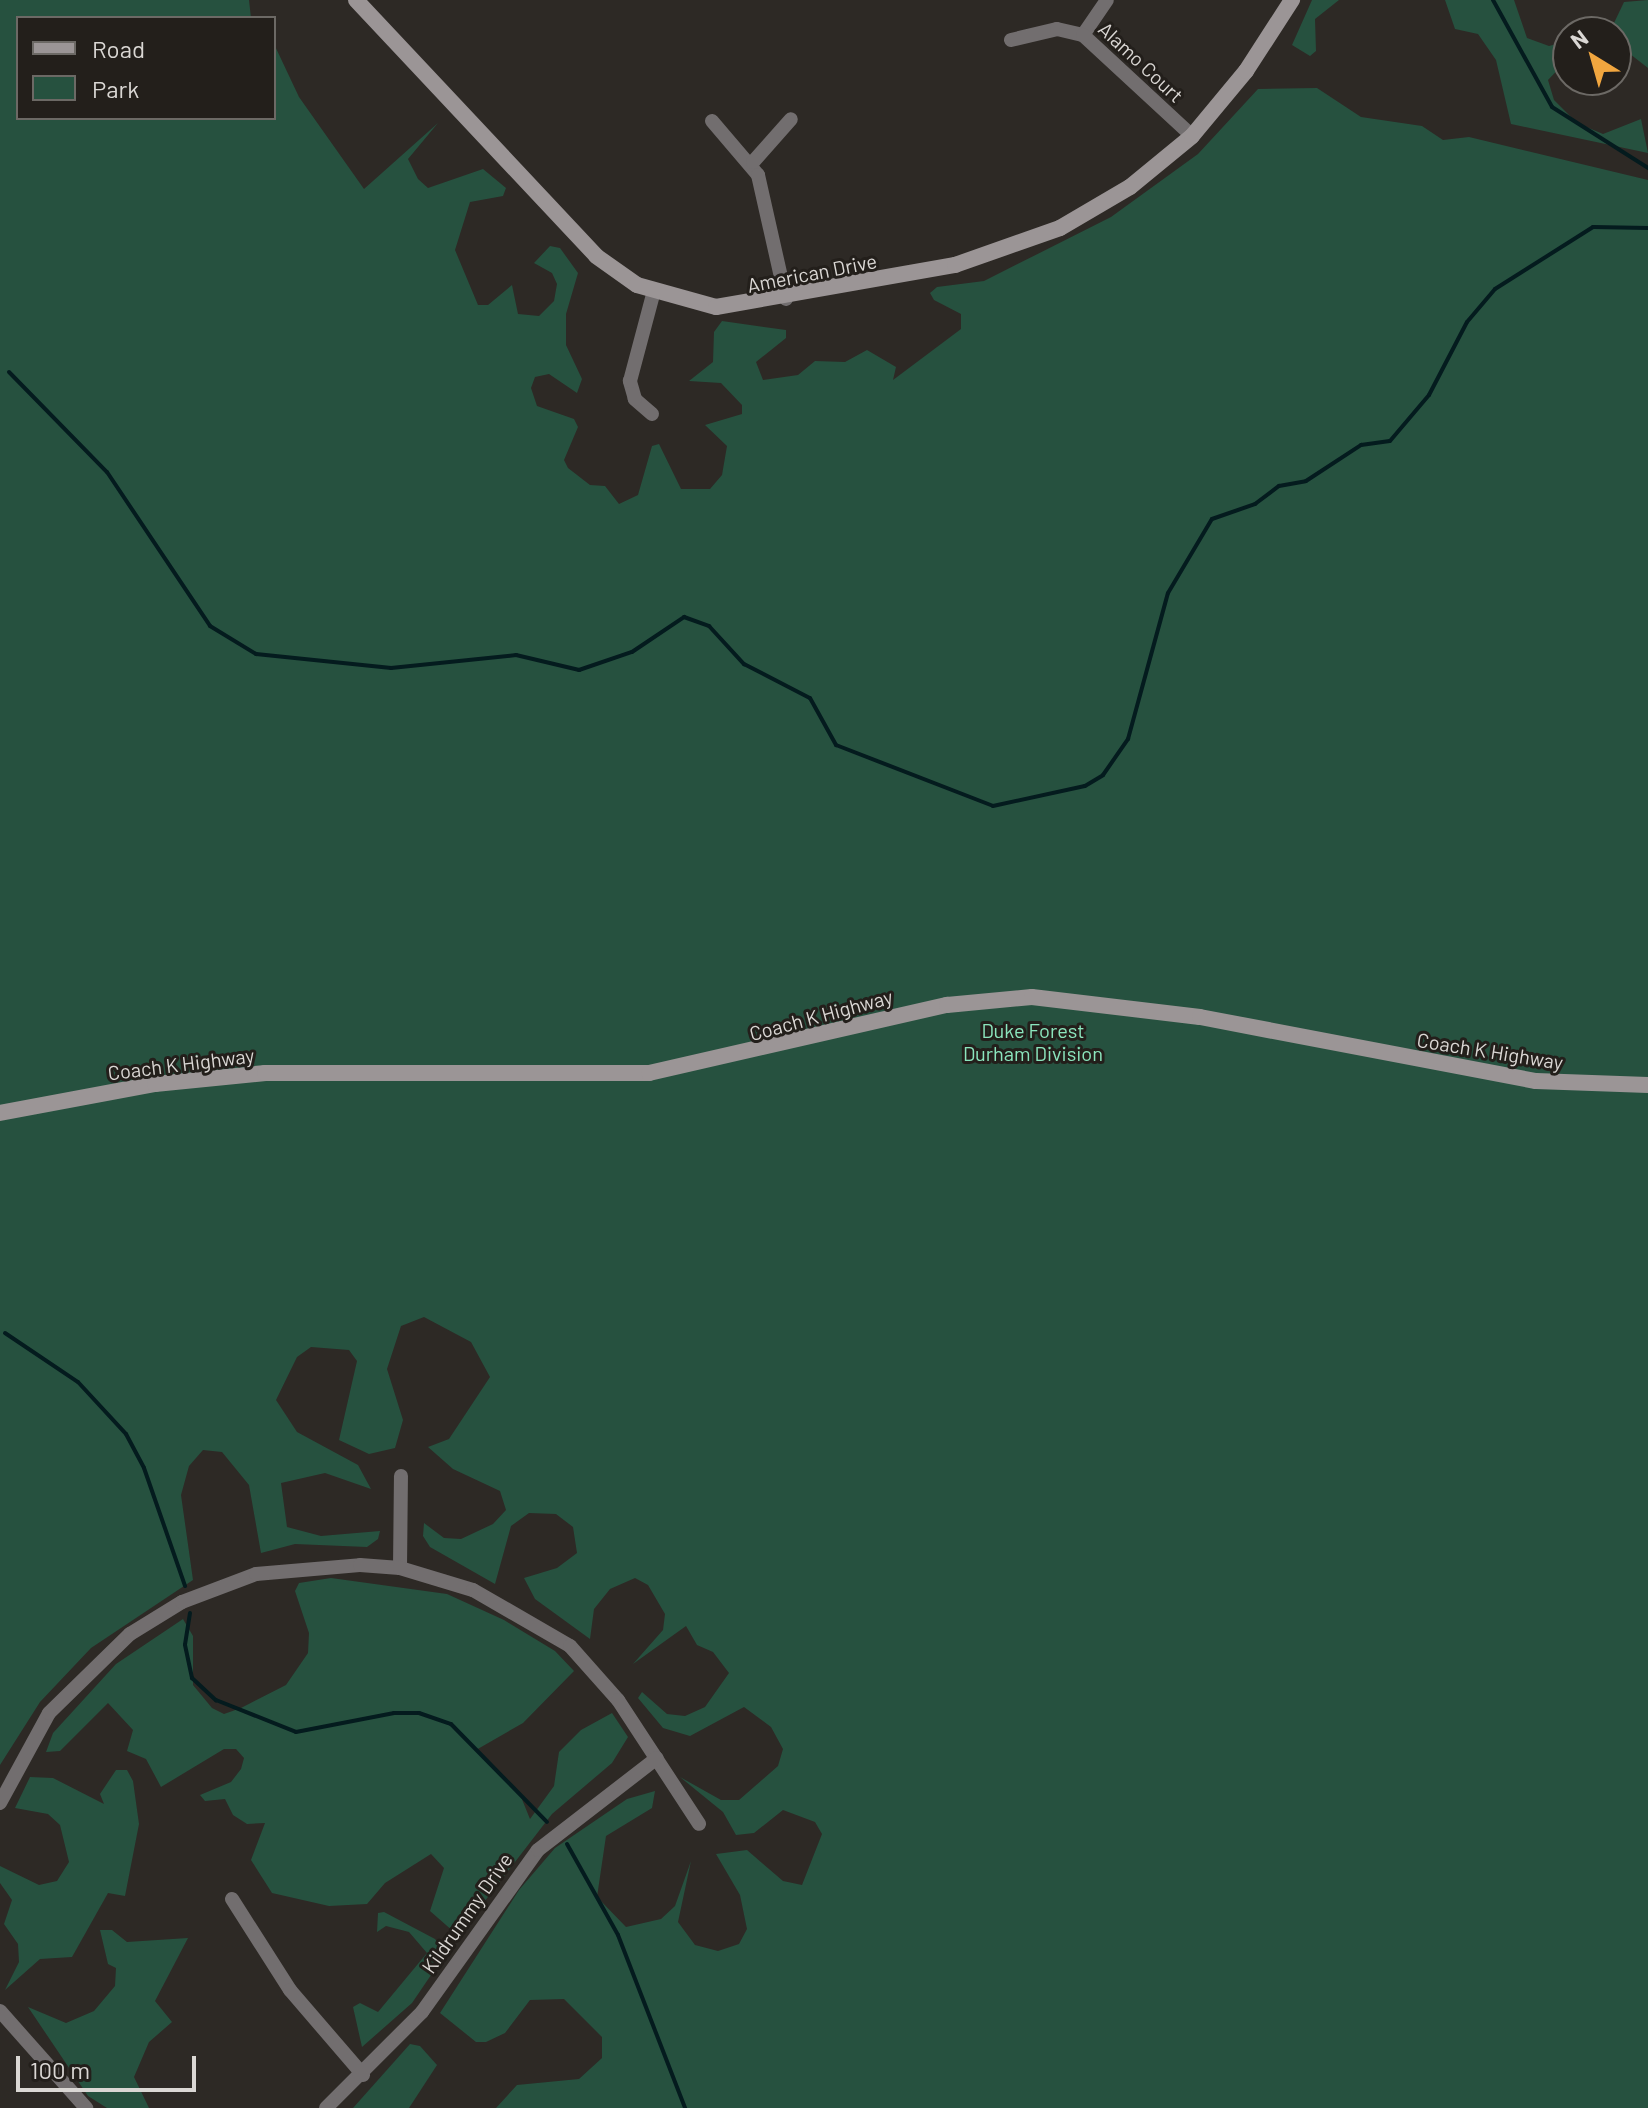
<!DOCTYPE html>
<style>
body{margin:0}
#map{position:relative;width:1648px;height:2108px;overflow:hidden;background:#2d2925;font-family:Barlow,sans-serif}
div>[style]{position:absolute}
.green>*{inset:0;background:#26513f}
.stream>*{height:4px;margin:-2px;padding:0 2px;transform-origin:2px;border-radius:2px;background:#041b1e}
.street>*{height:14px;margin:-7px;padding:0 7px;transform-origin:7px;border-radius:7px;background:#726e6f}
.secondary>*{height:16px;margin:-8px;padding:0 8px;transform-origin:8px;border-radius:8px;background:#9b9596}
span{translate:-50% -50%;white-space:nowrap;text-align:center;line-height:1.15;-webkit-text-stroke:6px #231f1b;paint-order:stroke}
.street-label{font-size:20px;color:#dad7d4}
.park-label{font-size:20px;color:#8be5bd}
.legend{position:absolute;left:16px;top:16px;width:260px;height:104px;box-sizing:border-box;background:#231f1b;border:2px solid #6c6965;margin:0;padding:10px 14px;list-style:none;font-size:24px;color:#dad7d4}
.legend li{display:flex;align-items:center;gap:16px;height:40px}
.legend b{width:40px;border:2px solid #6c6965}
.north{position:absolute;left:1552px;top:16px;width:80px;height:80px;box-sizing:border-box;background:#231f1b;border:2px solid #6c6965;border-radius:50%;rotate:323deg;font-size:22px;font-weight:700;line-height:32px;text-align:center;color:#dad7d4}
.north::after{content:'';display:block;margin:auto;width:28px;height:36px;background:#f1a63f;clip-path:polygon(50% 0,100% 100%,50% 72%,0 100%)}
.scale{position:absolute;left:16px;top:2056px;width:180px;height:36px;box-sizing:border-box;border:4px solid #dad7d4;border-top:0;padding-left:10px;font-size:24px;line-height:28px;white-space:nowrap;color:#dad7d4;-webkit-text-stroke:6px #231f1b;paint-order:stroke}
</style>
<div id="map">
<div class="green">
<i style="clip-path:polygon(0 0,249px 0,251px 18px,18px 18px,18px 118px,274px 118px,274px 44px,299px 97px,364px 189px,438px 123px,408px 159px,418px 179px,428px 188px,483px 169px,506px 188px,503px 196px,470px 202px,455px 250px,478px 305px,488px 305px,512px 285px,518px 314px,539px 316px,554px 301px,557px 284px,552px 273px,534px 263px,550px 246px,560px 248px,578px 273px,566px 314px,566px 345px,582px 379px,577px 393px,549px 374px,535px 377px,531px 388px,537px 406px,574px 419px,578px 427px,564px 460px,568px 468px,590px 485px,605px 486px,619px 504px,638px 495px,652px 446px,659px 444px,681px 489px,710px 489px,722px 475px,727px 446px,705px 425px,742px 414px,742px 405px,721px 383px,689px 381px,713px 362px,714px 332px,722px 321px,786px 330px,786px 338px,756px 362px,763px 380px,798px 375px,815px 361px,845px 362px,867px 350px,896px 367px,893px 380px,961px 329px,961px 314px,934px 300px,930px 293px,937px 287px,984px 281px,1111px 217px,1198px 154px,1258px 89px,1317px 88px,1361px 117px,1422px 126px,1443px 140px,1469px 137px,1648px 180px,1648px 2108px,496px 2108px,517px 2085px,579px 2079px,602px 2058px,602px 2037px,564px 1999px,530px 2000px,505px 2033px,486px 2042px,476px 2042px,440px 2013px,519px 1890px,555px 1848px,627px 1799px,655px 1791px,652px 1808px,606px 1836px,597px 1897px,626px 1927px,661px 1919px,675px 1906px,691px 1861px,678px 1922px,695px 1945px,718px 1951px,739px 1944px,747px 1929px,740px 1895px,716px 1854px,747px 1850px,783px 1881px,802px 1885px,822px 1834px,815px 1822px,783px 1810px,754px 1833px,736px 1835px,723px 1812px,680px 1777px,721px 1800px,739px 1800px,778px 1766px,783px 1749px,771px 1727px,744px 1707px,690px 1736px,663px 1728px,638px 1698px,642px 1692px,667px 1714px,685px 1716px,705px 1707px,729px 1673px,713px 1652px,697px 1645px,686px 1626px,633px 1664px,663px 1630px,665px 1614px,648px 1585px,635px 1578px,610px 1589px,594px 1609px,590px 1639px,535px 1599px,524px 1578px,557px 1568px,577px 1553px,573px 1527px,556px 1514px,529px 1513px,511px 1526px,495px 1584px,430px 1547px,423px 1536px,424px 1523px,444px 1538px,461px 1539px,493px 1524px,506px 1510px,500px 1491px,453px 1469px,428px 1447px,449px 1439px,490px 1377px,471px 1342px,424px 1317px,401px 1326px,387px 1369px,403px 1420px,395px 1448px,369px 1454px,339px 1440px,357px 1361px,349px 1350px,311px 1347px,297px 1357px,276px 1400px,297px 1432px,358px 1465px,371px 1489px,325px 1473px,281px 1483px,287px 1527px,321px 1536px,380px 1531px,378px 1539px,367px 1547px,295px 1544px,261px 1553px,249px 1485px,222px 1452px,203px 1450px,189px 1466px,181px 1495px,193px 1580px,91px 1648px,40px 1702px,0 1765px)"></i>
<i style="clip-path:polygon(1312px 0,1339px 0,1315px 19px,1316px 51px,1310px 56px,1292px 45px)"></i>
<i style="clip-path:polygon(1445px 0,1514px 0,1527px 38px,1549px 46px,1568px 41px,1568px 59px,1548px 80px,1554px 100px,1577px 123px,1603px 134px,1641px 119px,1648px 153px,1511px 124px,1496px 60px,1478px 34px,1455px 29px)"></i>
<i style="clip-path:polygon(1648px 0,1648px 68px,1630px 54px,1614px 23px,1624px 2px)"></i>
<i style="clip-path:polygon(331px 1578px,447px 1594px,504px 1620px,555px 1651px,574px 1671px,523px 1723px,476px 1750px,519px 1792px,530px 1819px,554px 1786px,559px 1752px,581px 1730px,612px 1713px,628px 1737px,612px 1763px,552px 1814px,464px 1928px,454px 1932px,430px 1911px,444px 1868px,431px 1854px,385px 1883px,367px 1904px,329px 1906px,272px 1893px,251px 1860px,265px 1823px,247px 1824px,233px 1815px,225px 1799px,205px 1801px,200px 1795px,231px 1782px,241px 1769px,244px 1758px,236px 1749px,224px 1749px,161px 1787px,146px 1759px,127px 1751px,133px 1730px,108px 1703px,60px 1751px,46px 1752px,53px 1733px,116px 1664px,183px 1619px,193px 1636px,193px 1685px,212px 1708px,224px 1714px,241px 1708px,286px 1685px,308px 1653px,309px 1633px,295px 1591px,299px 1583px)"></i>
<i style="clip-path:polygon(116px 1770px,127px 1770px,133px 1781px,139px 1824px,125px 1896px,108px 1893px,72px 1957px,40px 1959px,5px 1990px,19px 1962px,18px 1944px,4px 1924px,12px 1900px,0 1883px,0 1866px,39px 1885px,57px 1881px,69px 1862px,60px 1825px,48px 1814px,15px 1808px,30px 1777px,53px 1778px,104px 1804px,100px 1794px)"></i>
<i style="clip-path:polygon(384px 1912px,435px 1939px,446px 1953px,412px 2003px,362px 2047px,353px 2007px,360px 2003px,378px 2012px,427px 1953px,409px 1932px,386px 1926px,377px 1932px,378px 1913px)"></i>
<i style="clip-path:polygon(100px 1930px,112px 1930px,127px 1942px,188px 1938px,155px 2001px,172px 2022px,149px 2042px,134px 2077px,149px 2108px,107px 2108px,88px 2096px,28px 2007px,66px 2023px,94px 2011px,115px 1986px,116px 1968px,108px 1964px)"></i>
<i style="clip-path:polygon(410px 2044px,420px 2046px,437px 2065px,409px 2108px,353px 2108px)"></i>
</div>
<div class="stream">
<i style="left:1493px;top:0;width:122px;rotate:61.1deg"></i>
<i style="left:1552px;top:107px;width:114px;rotate:32.4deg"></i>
<i style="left:9px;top:372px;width:140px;rotate:45.6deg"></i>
<i style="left:107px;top:472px;width:185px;rotate:56.2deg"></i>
<i style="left:210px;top:626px;width:54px;rotate:31.3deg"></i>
<i style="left:256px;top:654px;width:136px;rotate:5.9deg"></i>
<i style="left:391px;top:668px;width:126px;rotate:-5.9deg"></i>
<i style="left:516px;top:655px;width:65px;rotate:13.4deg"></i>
<i style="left:579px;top:670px;width:56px;rotate:-18.8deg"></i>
<i style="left:632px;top:652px;width:63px;rotate:-33.9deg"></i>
<i style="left:684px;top:617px;width:27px;rotate:20deg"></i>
<i style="left:709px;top:626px;width:52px;rotate:47.4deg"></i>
<i style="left:744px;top:664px;width:74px;rotate:27.3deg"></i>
<i style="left:810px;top:698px;width:54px;rotate:61deg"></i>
<i style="left:836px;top:745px;width:168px;rotate:21.2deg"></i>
<i style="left:993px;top:806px;width:94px;rotate:-12.3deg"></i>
<i style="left:1085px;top:786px;width:21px;rotate:-31deg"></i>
<i style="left:1103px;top:775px;width:44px;rotate:-55.2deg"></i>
<i style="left:1128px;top:739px;width:151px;rotate:-74.7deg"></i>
<i style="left:1168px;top:593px;width:86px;rotate:-59.3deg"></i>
<i style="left:1212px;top:519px;width:46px;rotate:-19.2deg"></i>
<i style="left:1255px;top:504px;width:30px;rotate:-37deg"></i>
<i style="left:1279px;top:486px;width:27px;rotate:-10deg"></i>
<i style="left:1306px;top:481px;width:66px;rotate:-33.2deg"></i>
<i style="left:1361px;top:445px;width:29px;rotate:-8deg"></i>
<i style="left:1390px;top:441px;width:60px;rotate:-49.7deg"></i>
<i style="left:1429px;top:395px;width:82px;rotate:-62.5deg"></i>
<i style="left:1467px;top:322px;width:43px;rotate:-49.7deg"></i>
<i style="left:1495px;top:289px;width:116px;rotate:-32.3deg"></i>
<i style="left:1593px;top:227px;width:55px;rotate:1deg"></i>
<i style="left:5px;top:1333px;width:88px;rotate:33.9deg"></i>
<i style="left:78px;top:1382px;width:71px;rotate:47.3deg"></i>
<i style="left:126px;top:1434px;width:38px;rotate:62deg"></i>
<i style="left:144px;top:1468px;width:125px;rotate:70.8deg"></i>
<i style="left:190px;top:1613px;width:32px;rotate:99deg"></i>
<i style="left:185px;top:1645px;width:34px;rotate:78deg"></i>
<i style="left:192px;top:1678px;width:33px;rotate:43deg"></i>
<i style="left:216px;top:1700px;width:86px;rotate:21.8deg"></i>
<i style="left:296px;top:1732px;width:100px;rotate:-11deg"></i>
<i style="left:394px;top:1713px;width:25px"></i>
<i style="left:419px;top:1713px;width:34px;rotate:19deg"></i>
<i style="left:451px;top:1724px;width:137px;rotate:45.6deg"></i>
<i style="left:567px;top:1844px;width:104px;rotate:60.7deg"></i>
<i style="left:618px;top:1935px;width:186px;rotate:68.8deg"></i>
</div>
<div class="street">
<i style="left:1083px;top:35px;width:42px;rotate:-55.6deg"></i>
<i style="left:1011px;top:40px;width:47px;rotate:-13.4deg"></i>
<i style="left:1057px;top:29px;width:27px;rotate:13deg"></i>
<i style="left:1083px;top:35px;width:149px;rotate:42.8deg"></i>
<i style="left:712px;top:121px;width:71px;rotate:49.6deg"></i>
<i style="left:758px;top:175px;width:127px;rotate:77.3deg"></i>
<i style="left:753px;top:162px;width:57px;rotate:-48.5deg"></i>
<i style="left:652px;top:414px;width:23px;rotate:-139deg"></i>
<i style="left:635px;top:399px;width:19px;rotate:-106deg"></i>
<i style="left:630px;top:381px;width:93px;rotate:-75.1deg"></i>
<i style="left:400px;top:1568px;width:92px;rotate:-89.4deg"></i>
<i style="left:0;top:1803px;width:102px;rotate:-61.4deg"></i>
<i style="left:49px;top:1713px;width:113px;rotate:-44.3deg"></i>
<i style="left:130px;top:1634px;width:61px;rotate:-31.6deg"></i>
<i style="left:182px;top:1602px;width:79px;rotate:-20.7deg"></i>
<i style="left:256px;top:1574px;width:104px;rotate:-4.9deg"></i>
<i style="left:360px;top:1565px;width:40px;rotate:4.3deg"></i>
<i style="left:400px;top:1568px;width:76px;rotate:16.8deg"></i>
<i style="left:473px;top:1590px;width:112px;rotate:30deg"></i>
<i style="left:570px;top:1646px;width:72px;rotate:48.4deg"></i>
<i style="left:618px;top:1700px;width:148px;rotate:56.8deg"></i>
<i style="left:232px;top:1899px;width:108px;rotate:57.5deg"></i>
<i style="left:290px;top:1990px;width:112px;rotate:49.3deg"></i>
<i style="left:0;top:2011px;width:130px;rotate:48.4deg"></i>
<i style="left:326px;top:2108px;width:136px;rotate:-45deg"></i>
<i style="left:422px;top:2012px;width:199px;rotate:-54.4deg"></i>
<i style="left:538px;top:1850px;width:150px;rotate:-37.7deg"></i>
</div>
<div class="secondary">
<i style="left:356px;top:0;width:351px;rotate:46.8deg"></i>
<i style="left:596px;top:256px;width:50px;rotate:35.3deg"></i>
<i style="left:637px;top:285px;width:82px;rotate:15.6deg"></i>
<i style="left:716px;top:307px;width:243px;rotate:-10deg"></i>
<i style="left:955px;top:265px;width:111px;rotate:-19.4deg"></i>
<i style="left:1060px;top:228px;width:81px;rotate:-30.4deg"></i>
<i style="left:1130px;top:187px;width:80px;rotate:-39.4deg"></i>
<i style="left:1192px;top:136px;width:85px;rotate:-50.3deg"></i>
<i style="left:1246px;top:71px;width:85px;rotate:-57.1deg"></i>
<i style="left:0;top:1113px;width:158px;rotate:-10.6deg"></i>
<i style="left:155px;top:1084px;width:111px;rotate:-5.7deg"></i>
<i style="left:265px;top:1073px;width:384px"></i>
<i style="left:649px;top:1073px;width:306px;rotate:-12.9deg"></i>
<i style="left:947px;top:1005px;width:85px;rotate:-5.4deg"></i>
<i style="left:1032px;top:997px;width:169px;rotate:6.8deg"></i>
<i style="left:1200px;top:1017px;width:342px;rotate:10.8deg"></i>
<i style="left:1536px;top:1081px;width:112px;rotate:2deg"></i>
</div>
<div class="street-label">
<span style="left:1141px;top:62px;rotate:43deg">Alamo Court</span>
<span style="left:812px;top:273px;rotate:-11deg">American Drive</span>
<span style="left:821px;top:1015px;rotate:-15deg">Coach K Highway</span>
<span style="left:1490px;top:1051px;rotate:9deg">Coach K Highway</span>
<span style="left:181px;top:1064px;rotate:-7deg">Coach K Highway</span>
<span style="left:467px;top:1913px;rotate:-55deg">Kildrummy Drive</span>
</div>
<div class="park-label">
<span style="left:1033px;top:1042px">Duke Forest<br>Durham Division</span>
</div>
<ul class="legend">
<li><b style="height:10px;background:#9b9596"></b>Road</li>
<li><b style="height:22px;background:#26513f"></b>Park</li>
</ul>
<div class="north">N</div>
<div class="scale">100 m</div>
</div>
